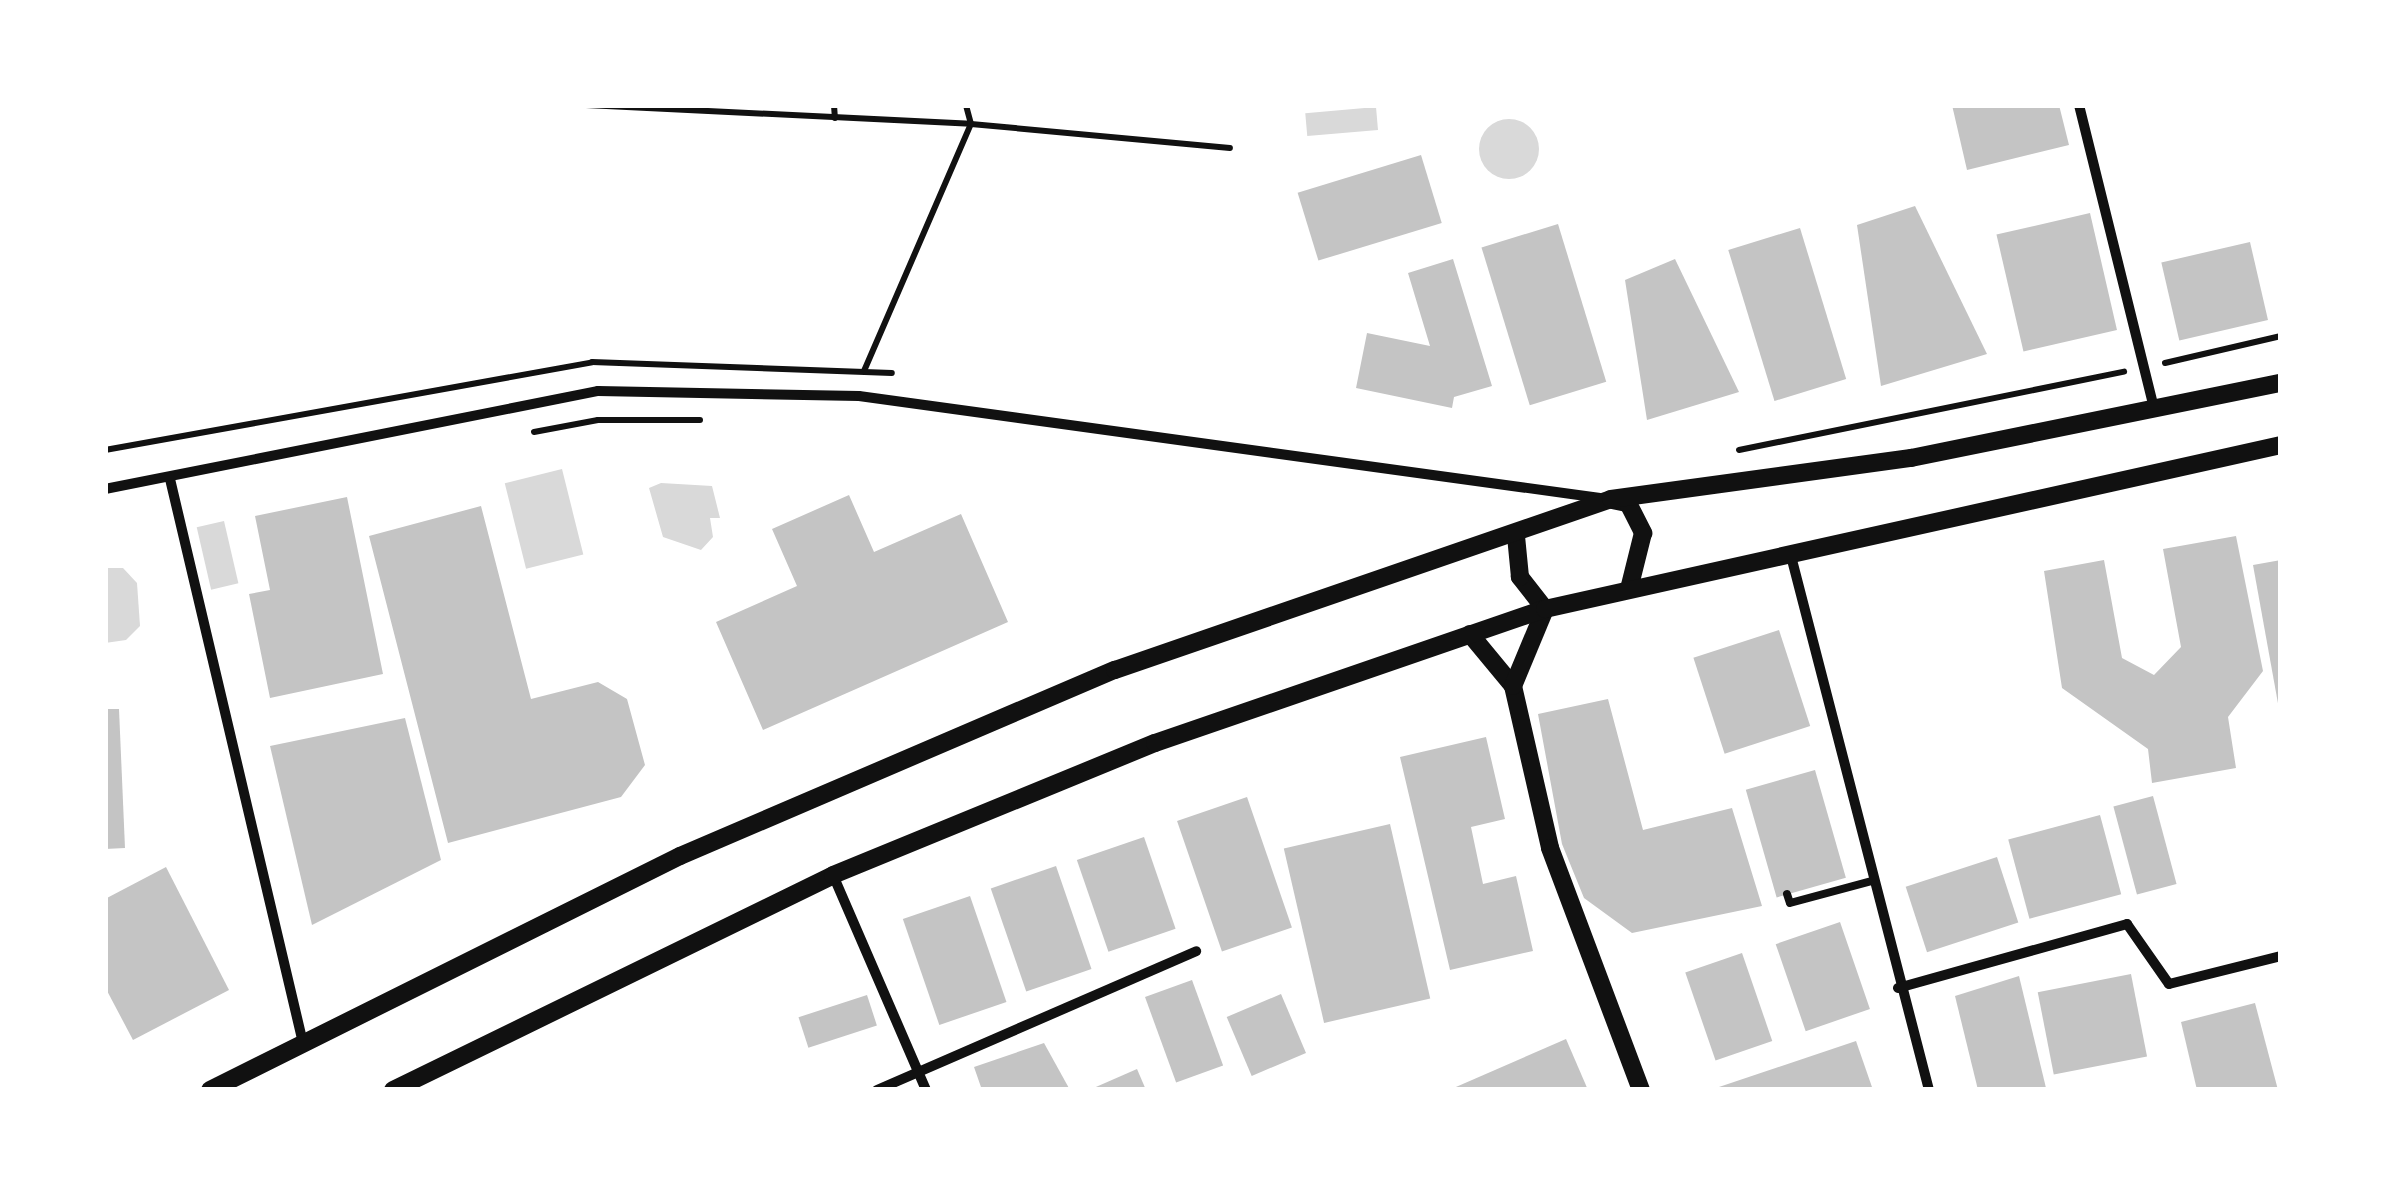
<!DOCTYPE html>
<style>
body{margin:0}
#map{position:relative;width:2386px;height:1195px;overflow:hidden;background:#fff;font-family:"Varela Round",sans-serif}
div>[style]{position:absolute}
.water>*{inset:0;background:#d9d9d9;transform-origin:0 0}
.round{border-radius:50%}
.building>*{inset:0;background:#c4c4c4;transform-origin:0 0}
.path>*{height:6px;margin:-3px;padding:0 3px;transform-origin:3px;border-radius:3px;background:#111}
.service>*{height:8px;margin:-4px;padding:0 4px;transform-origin:4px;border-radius:4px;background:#111}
.minor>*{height:10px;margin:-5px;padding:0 5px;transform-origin:5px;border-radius:5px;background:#111}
.tertiary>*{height:18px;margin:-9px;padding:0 9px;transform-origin:9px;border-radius:9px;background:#111}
span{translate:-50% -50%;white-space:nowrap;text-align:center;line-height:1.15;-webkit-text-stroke:8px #fff;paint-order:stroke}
.frame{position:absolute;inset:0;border:108px solid #fff;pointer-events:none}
</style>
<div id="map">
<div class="water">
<i style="left:1376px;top:107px;width:23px;height:71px;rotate:85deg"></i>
<i class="round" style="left:1479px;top:119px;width:60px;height:60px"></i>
<i style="left:562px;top:469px;width:88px;height:59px;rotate:76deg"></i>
<i style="clip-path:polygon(661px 483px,712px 486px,720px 518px,710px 518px,713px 537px,701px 550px,663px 537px,649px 488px)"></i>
<i style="left:224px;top:521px;width:64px;height:28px;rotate:77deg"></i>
<i style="clip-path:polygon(105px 568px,123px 568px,137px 583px,140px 626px,126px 640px,105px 643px)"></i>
</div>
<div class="building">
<i style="clip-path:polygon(1952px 105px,2059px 105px,2069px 145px,1967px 170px)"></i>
<i style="left:1421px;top:155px;width:71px;height:129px;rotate:73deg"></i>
<i style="clip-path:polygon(1915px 206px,1987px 354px,1881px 386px,1857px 225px)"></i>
<i style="left:2090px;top:213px;width:120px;height:96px;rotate:77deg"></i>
<i style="left:1558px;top:224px;width:165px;height:80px;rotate:73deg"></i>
<i style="left:1800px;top:228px;width:158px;height:75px;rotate:73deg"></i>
<i style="left:2250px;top:242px;width:80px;height:91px;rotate:77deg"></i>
<i style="clip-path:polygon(1453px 259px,1492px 386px,1454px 397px,1452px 408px,1356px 388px,1367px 333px,1430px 346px,1408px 273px)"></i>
<i style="clip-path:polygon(1675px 259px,1739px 392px,1647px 420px,1625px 280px)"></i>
<i style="clip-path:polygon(849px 495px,874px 552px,961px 514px,1008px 622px,763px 730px,716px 622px,797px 586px,772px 529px)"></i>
<i style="clip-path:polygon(347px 497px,383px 674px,270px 698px,249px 594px,270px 590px,255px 516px)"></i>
<i style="clip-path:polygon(481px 506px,531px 699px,598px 682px,627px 699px,645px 765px,621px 797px,448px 843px,369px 536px)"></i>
<i style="clip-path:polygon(2236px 536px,2263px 671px,2228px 717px,2236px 768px,2152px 783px,2148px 749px,2062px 688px,2044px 571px,2104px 560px,2122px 658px,2154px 675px,2181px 647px,2163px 549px)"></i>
<i style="clip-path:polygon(2281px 560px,2281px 709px,2279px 709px,2253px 565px)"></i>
<i style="left:1779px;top:630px;width:101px;height:90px;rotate:72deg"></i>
<i style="clip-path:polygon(1608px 699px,1643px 830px,1732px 808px,1762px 906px,1632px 933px,1584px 898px,1562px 844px,1538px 714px)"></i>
<i style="clip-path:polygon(105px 709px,119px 709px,125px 848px,105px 849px)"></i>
<i style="clip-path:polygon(405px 718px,441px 860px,312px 925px,270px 746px)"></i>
<i style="clip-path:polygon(1486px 737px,1505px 819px,1471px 827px,1483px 884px,1516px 876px,1533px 951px,1450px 970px,1400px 757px)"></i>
<i style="left:1815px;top:770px;width:112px;height:72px;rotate:74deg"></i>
<i style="left:2153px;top:796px;width:91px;height:41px;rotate:75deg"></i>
<i style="left:1247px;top:797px;width:138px;height:74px;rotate:71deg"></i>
<i style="left:2100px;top:815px;width:82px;height:95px;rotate:75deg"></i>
<i style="left:1390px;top:824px;width:179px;height:109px;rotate:77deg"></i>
<i style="left:1144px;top:837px;width:97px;height:71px;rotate:71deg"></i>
<i style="left:1997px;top:857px;width:69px;height:96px;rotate:72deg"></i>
<i style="left:1056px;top:866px;width:109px;height:69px;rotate:71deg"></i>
<i style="clip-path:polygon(166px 867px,229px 990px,133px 1040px,105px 987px,105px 899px)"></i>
<i style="left:970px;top:896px;width:112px;height:71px;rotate:71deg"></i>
<i style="left:1840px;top:922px;width:92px;height:68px;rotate:71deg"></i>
<i style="left:1742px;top:953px;width:93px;height:60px;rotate:71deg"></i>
<i style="left:2131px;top:974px;width:84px;height:95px;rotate:79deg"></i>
<i style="clip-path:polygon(2019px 976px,2046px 1088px,1978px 1090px,1955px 996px)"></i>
<i style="left:1192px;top:980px;width:91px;height:50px;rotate:70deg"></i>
<i style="left:1281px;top:994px;width:64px;height:59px;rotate:67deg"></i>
<i style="left:867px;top:995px;width:32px;height:72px;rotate:72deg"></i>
<i style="clip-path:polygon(2255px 1003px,2278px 1090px,2197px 1090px,2181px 1022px)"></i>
<i style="clip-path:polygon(1566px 1039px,1588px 1090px,1449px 1090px)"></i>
<i style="clip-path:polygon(1856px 1041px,1873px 1090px,1713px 1090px,1713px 1089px)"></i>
<i style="clip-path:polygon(1044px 1043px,1070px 1090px,982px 1090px,974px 1067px)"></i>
<i style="clip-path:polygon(1137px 1069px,1146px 1090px,1089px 1090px)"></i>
</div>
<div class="path">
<i style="left:586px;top:105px;width:385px;rotate:2.8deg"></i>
<i style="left:971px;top:124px;width:260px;rotate:5.3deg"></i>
<i style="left:834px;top:105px;width:13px;rotate:86deg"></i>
<i style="left:2165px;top:363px;width:119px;rotate:-13.1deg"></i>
<i style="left:864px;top:371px;width:269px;rotate:-66.6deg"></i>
<i style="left:971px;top:124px;width:20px;rotate:-105deg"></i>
<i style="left:534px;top:432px;width:65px;rotate:-10.6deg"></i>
<i style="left:598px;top:420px;width:102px"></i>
<i style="left:105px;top:450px;width:495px;rotate:-10.2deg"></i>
<i style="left:592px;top:362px;width:300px;rotate:2.1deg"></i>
<i style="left:1739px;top:450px;width:393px;rotate:-11.5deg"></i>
</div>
<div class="service">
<i style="left:1787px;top:894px;width:9px;rotate:72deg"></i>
<i style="left:1790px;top:903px;width:88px;rotate:-15.1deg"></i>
</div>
<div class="minor">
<i style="left:2079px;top:105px;width:312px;rotate:76.1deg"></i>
<i style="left:170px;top:479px;width:579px;rotate:76.73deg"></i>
<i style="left:105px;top:489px;width:503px;rotate:-11.24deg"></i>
<i style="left:598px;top:391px;width:261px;rotate:1.1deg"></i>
<i style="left:859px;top:396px;width:748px;rotate:7.84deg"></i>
<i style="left:1791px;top:556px;width:552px;rotate:75.51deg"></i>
<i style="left:833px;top:875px;width:234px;rotate:66.6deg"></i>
<i style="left:1898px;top:988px;width:238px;rotate:-15.6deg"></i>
<i style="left:2127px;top:924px;width:73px;rotate:55deg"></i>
<i style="left:2169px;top:984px;width:115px;rotate:-14deg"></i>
<i style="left:877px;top:1090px;width:348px;rotate:-23.5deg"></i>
</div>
<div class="tertiary">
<i style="left:1612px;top:500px;width:16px;rotate:11deg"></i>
<i style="left:1628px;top:503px;width:34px;rotate:63deg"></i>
<i style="left:1643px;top:533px;width:54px;rotate:104deg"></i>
<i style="left:1470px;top:634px;width:67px;rotate:50.4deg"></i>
<i style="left:1513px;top:686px;width:166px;rotate:77.1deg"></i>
<i style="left:1550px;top:848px;width:259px;rotate:69.4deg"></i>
<i style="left:1513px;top:686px;width:83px;rotate:-67.4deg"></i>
<i style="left:1545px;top:609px;width:41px;rotate:-128deg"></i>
<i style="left:1520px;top:577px;width:41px;rotate:-95.6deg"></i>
<i style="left:210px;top:1090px;width:525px;rotate:-26.47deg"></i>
<i style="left:680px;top:856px;width:473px;rotate:-23.2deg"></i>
<i style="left:1115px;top:670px;width:525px;rotate:-19.02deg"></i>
<i style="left:1611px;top:499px;width:303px;rotate:-7.8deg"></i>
<i style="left:1911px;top:458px;width:378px;rotate:-11.5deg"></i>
<i style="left:393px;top:1090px;width:490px;rotate:-26deg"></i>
<i style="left:833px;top:875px;width:348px;rotate:-22.3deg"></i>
<i style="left:1155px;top:743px;width:412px;rotate:-19deg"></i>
<i style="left:1545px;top:609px;width:754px;rotate:-12.56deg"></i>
</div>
<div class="frame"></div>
</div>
